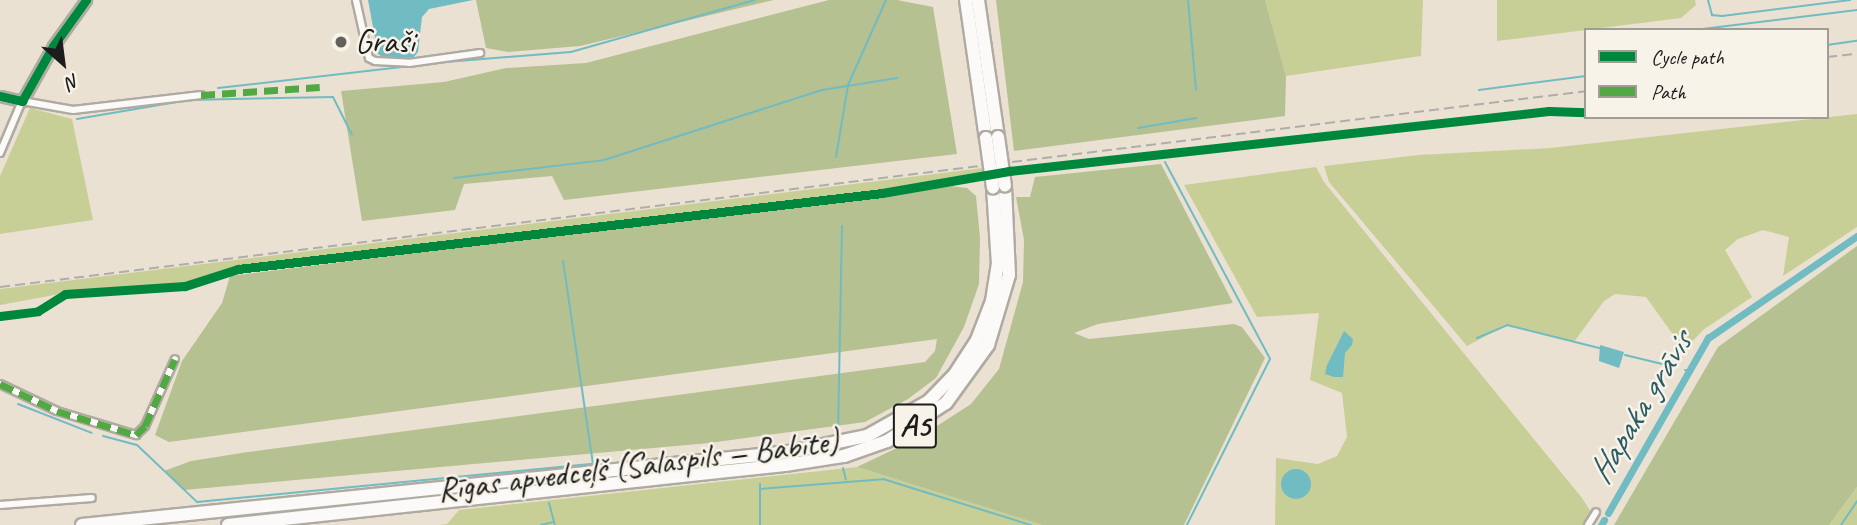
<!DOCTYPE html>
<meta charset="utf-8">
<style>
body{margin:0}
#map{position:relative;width:1857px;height:525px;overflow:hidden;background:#eae1d3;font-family:Caveat,sans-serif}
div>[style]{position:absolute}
.green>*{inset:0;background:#c8cf96}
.forest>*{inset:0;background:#b5c190}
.water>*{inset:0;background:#71bbc2}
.round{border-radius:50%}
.stream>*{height:2px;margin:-1px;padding:0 1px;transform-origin:1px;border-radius:1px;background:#71bbc2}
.canal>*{height:7px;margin:-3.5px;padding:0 3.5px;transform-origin:3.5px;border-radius:3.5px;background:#71bbc2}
.roads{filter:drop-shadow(2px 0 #b0aba2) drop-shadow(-2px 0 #b0aba2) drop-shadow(0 2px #b0aba2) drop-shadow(0 -2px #b0aba2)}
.street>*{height:6px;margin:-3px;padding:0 3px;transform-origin:3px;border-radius:3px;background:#fcfaf8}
.secondary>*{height:9px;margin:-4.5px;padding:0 4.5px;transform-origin:4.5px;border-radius:4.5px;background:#fcfaf8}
.highway>*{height:12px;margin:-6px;padding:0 6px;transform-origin:6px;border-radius:6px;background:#fcfaf8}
.rail>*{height:2px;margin-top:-1px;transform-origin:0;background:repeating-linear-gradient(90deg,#aeadab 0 10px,transparent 0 15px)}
.bridges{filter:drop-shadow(2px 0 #b0aba2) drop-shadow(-2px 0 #b0aba2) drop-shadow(0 2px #b0aba2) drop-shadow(0 -2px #b0aba2)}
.highway-bridge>*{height:12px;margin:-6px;padding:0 6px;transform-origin:6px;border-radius:6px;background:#fcfaf8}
.quiet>*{height:7px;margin-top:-3.5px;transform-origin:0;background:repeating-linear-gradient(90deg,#52a943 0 14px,transparent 0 21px)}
.cycleway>*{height:9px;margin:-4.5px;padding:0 4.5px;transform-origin:4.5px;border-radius:4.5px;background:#00873e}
.dots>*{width:19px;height:19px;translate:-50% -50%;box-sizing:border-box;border:4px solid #f7f3e8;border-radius:50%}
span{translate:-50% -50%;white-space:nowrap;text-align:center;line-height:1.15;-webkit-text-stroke:5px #f7f3e8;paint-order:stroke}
.shield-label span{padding:2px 5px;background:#f7f3e8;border:2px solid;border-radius:5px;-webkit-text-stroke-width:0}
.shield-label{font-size:32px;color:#1c1c1c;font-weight:700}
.poi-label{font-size:33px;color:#1c1c1c}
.left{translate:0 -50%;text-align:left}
.street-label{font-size:33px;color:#1c1c1c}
.water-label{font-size:35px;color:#2b5c64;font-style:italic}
.legend{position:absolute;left:1584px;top:28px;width:245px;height:91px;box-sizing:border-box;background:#f7f3e8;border:2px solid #9f9d96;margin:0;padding:9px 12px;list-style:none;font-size:21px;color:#1c1c1c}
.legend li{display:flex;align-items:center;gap:14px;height:35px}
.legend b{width:35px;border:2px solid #9f9d96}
.north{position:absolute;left:28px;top:28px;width:70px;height:70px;-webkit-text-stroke:5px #f7f3e8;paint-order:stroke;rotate:152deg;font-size:19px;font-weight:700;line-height:28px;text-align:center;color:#1c1c1c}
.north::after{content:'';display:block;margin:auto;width:24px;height:32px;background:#1c1c1c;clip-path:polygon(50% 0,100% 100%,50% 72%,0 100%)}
</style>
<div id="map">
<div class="green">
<i style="clip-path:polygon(1265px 0,1423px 0,1421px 56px,1286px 76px)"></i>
<i style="clip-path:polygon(1497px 0,1695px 0,1696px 5px,1681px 18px,1497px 41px)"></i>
<i style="clip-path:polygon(30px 108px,72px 119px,93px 220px,0 234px,0 176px)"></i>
<i style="clip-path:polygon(1857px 114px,1857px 227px,1783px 276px,1789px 237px,1763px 230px,1738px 239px,1725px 250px,1752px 297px,1703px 330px,1684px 350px,1646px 297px,1615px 294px,1604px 301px,1574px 342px,1507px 325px,1467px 346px,1329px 182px,1324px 166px,1419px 155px,1550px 148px)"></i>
<i style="clip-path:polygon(1316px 167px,1324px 182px,1582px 498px,1591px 512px,1584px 525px,1275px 525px,1276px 458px,1318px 464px,1337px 456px,1347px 437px,1342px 393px,1310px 380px,1319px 313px,1257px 317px,1184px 185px)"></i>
<i style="clip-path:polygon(983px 168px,984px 173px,906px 188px,238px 267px,192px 283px,65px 293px,0 305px,0 289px)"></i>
<i style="clip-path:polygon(857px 467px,1042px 525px,438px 525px,447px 524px,459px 510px)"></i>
<i style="clip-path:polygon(1857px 487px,1857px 525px,1829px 525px,1852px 494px)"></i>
</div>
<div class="forest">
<i style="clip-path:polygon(476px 0,774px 0,580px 46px,508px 52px,486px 48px)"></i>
<i style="clip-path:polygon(829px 0,897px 0,933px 7px,957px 154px,564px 200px,552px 176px,464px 184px,455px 210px,362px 221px,341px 91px,444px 82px,506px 68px,586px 63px)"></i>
<i style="clip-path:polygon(996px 0,1265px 0,1286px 76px,1285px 116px,1014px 151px)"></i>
<i style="clip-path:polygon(1161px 164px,1233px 303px,1098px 324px,1074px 333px,1089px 339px,1234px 324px,1242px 327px,1265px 358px,1184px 525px,1042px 525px,857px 467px,920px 437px,971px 404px,999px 369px,1023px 282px,1024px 240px,1016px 197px,1030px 197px,1035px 177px)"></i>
<i style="clip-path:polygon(950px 186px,967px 188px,976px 196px,980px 238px,979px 284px,964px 327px,936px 378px,908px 399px,865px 422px,709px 443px,184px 490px,164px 471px,191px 461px,248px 452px,925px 362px,935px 351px,937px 339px,169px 442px,155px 435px,182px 361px,222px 303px,230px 276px)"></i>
<i style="clip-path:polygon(1857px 246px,1857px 487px,1829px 525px,1614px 525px,1718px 347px)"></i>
</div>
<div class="water">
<i style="clip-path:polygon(368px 0,473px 0,429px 9px,422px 17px,418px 52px,413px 58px,385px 59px,378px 54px)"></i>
<i style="clip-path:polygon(1344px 331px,1353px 339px,1352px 345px,1345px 353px,1343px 377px,1334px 377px,1325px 374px,1327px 365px)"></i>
<i style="clip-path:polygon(1600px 345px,1624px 352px,1619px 368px,1599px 361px)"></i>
<i class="round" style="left:1281px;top:469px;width:30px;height:30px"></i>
</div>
<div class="stream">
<i style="left:1188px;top:0;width:90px;rotate:84.9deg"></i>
<i style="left:1708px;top:0;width:16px;rotate:75deg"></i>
<i style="left:1712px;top:15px;width:10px;rotate:6deg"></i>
<i style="left:1722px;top:16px;width:129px;rotate:-7.1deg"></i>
<i style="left:1694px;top:30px;width:164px;rotate:-7deg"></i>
<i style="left:1827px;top:45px;width:30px;rotate:-8deg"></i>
<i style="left:446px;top:62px;width:125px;rotate:-4.6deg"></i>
<i style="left:571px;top:52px;width:191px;rotate:-15.8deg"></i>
<i style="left:218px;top:88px;width:220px;rotate:-6.5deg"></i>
<i style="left:1479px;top:90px;width:108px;rotate:-7.5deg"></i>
<i style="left:77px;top:119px;width:113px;rotate:-9.7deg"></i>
<i style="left:188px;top:100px;width:145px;rotate:-1.2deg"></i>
<i style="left:333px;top:97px;width:42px;rotate:63.4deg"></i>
<i style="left:1138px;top:128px;width:59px;rotate:-9.8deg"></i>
<i style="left:836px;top:157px;width:73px;rotate:-80.5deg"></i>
<i style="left:848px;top:85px;width:93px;rotate:-65.9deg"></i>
<i style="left:1165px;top:162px;width:223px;rotate:61.9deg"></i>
<i style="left:1270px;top:359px;width:186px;rotate:116.6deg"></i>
<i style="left:454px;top:178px;width:151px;rotate:-6.8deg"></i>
<i style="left:604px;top:160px;width:229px;rotate:-17.8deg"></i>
<i style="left:822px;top:90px;width:76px;rotate:-9.1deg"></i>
<i style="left:1477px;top:338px;width:33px;rotate:-23deg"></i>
<i style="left:1507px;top:325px;width:95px;rotate:14deg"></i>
<i style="left:1625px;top:355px;width:51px;rotate:13.5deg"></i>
<i style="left:1685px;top:370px;width:4px;rotate:14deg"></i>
<i style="left:18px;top:404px;width:79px;rotate:21.4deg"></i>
<i style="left:838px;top:434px;width:208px;rotate:-88.9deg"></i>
<i style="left:103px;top:436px;width:35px;rotate:15deg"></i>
<i style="left:137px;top:445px;width:83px;rotate:43.5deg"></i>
<i style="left:197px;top:502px;width:398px;rotate:-5.5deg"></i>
<i style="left:593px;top:464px;width:205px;rotate:-98.4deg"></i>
<i style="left:843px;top:468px;width:12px;rotate:76deg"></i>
<i style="left:760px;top:489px;width:123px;rotate:-4.6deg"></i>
<i style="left:883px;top:479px;width:155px;rotate:17.3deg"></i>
<i style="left:549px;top:503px;width:23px;rotate:75deg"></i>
<i style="left:541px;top:525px;width:12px;rotate:-14deg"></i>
<i style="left:760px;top:525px;width:41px;rotate:-90deg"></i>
<i style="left:1841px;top:525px;width:29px;rotate:-56deg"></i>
</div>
<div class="canal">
<i style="left:1608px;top:513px;width:202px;rotate:-60.3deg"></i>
<i style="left:1708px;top:338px;width:181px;rotate:-34.4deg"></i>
<i style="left:1601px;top:525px;width:6px;rotate:-59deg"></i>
</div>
<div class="roads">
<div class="street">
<i style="left:356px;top:0;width:59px;rotate:77.4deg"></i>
<i style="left:369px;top:58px;width:7px;rotate:27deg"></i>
<i style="left:375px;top:61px;width:34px;rotate:3deg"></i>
<i style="left:409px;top:63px;width:72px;rotate:-8deg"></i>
<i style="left:0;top:153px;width:56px;rotate:-67.1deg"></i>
<i style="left:22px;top:101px;width:52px;rotate:10deg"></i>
<i style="left:73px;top:110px;width:129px;rotate:-6.7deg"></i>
<i style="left:0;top:384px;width:63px;rotate:25.3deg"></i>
<i style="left:57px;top:411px;width:83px;rotate:16.9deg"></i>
<i style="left:136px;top:435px;width:13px;rotate:-45deg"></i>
<i style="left:145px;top:426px;width:73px;rotate:-65.9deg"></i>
<i style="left:0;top:505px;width:92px;rotate:-4.4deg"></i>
<i style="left:1588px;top:525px;width:15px;rotate:-58deg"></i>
</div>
<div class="secondary">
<i style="left:0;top:96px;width:23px;rotate:13deg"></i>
<i style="left:22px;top:101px;width:63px;rotate:-60.6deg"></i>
<i style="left:53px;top:46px;width:57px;rotate:-54.3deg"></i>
</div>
<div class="highway">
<i style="left:966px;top:0;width:139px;rotate:81.8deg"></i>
<i style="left:978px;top:0;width:138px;rotate:81.7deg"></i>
<i style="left:82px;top:525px;width:711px;rotate:-5.9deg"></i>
<i style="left:789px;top:452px;width:80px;rotate:-11.6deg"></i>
<i style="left:867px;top:436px;width:71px;rotate:-29.4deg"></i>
<i style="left:929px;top:401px;width:37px;rotate:-46deg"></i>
<i style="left:955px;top:374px;width:40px;rotate:-57.1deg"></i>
<i style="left:977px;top:340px;width:42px;rotate:-69deg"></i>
<i style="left:992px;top:301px;width:36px;rotate:-81deg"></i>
<i style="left:998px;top:265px;width:77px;rotate:-93.7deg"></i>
<i style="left:228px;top:525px;width:560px;rotate:-6.15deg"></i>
<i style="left:785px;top:465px;width:60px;rotate:-8.7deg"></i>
<i style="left:844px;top:456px;width:46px;rotate:-19.2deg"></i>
<i style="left:887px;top:441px;width:70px;rotate:-32.8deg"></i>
<i style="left:946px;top:403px;width:72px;rotate:-54.1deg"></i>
<i style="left:988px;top:345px;width:73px;rotate:-73.3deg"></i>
<i style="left:1009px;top:275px;width:89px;rotate:-92.6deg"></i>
</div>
</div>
<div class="rail">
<i style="left:1827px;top:57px;width:30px;rotate:-6deg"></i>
<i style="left:0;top:287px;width:1598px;rotate:-7.04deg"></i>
</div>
<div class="bridges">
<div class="highway-bridge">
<i style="left:998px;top:137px;width:49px;rotate:81.9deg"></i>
<i style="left:986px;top:138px;width:50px;rotate:82deg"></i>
</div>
</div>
<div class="quiet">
<i style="left:201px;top:95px;width:119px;rotate:-3.8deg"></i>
<i style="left:0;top:384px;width:63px;rotate:25.3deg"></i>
<i style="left:57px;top:411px;width:83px;rotate:16.9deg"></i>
<i style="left:136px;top:435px;width:13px;rotate:-45deg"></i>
<i style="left:145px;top:426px;width:73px;rotate:-65.9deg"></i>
</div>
<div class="cycleway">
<i style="left:0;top:96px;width:23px;rotate:13deg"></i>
<i style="left:22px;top:101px;width:63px;rotate:-60.6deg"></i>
<i style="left:53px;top:46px;width:57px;rotate:-54.3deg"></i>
<i style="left:0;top:316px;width:38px;rotate:-7deg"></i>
<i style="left:38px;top:311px;width:32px;rotate:-32deg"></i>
<i style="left:65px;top:294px;width:120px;rotate:-3.8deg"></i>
<i style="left:185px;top:286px;width:56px;rotate:-17.8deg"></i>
<i style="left:238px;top:269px;width:648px;rotate:-6.73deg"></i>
<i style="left:882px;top:193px;width:129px;rotate:-9.8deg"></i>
<i style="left:1009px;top:171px;width:543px;rotate:-6.34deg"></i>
<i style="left:1549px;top:111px;width:37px;rotate:2deg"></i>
</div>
<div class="dots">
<i style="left:341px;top:42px;background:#64615c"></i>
</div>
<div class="shield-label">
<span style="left:915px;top:426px">A5</span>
</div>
<div class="poi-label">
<span class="left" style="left:355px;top:42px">Graši</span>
</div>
<div class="street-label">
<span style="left:638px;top:466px;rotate:-7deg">Rīgas apvedceļš (Salaspils — Babīte)</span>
</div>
<div class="water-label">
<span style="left:1640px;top:408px;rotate:-59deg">Hapaka grāvis</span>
</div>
<ul class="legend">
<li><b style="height:9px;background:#00873e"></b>Cycle path</li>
<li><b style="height:9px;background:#52a943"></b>Path</li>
</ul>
<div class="north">N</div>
</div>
